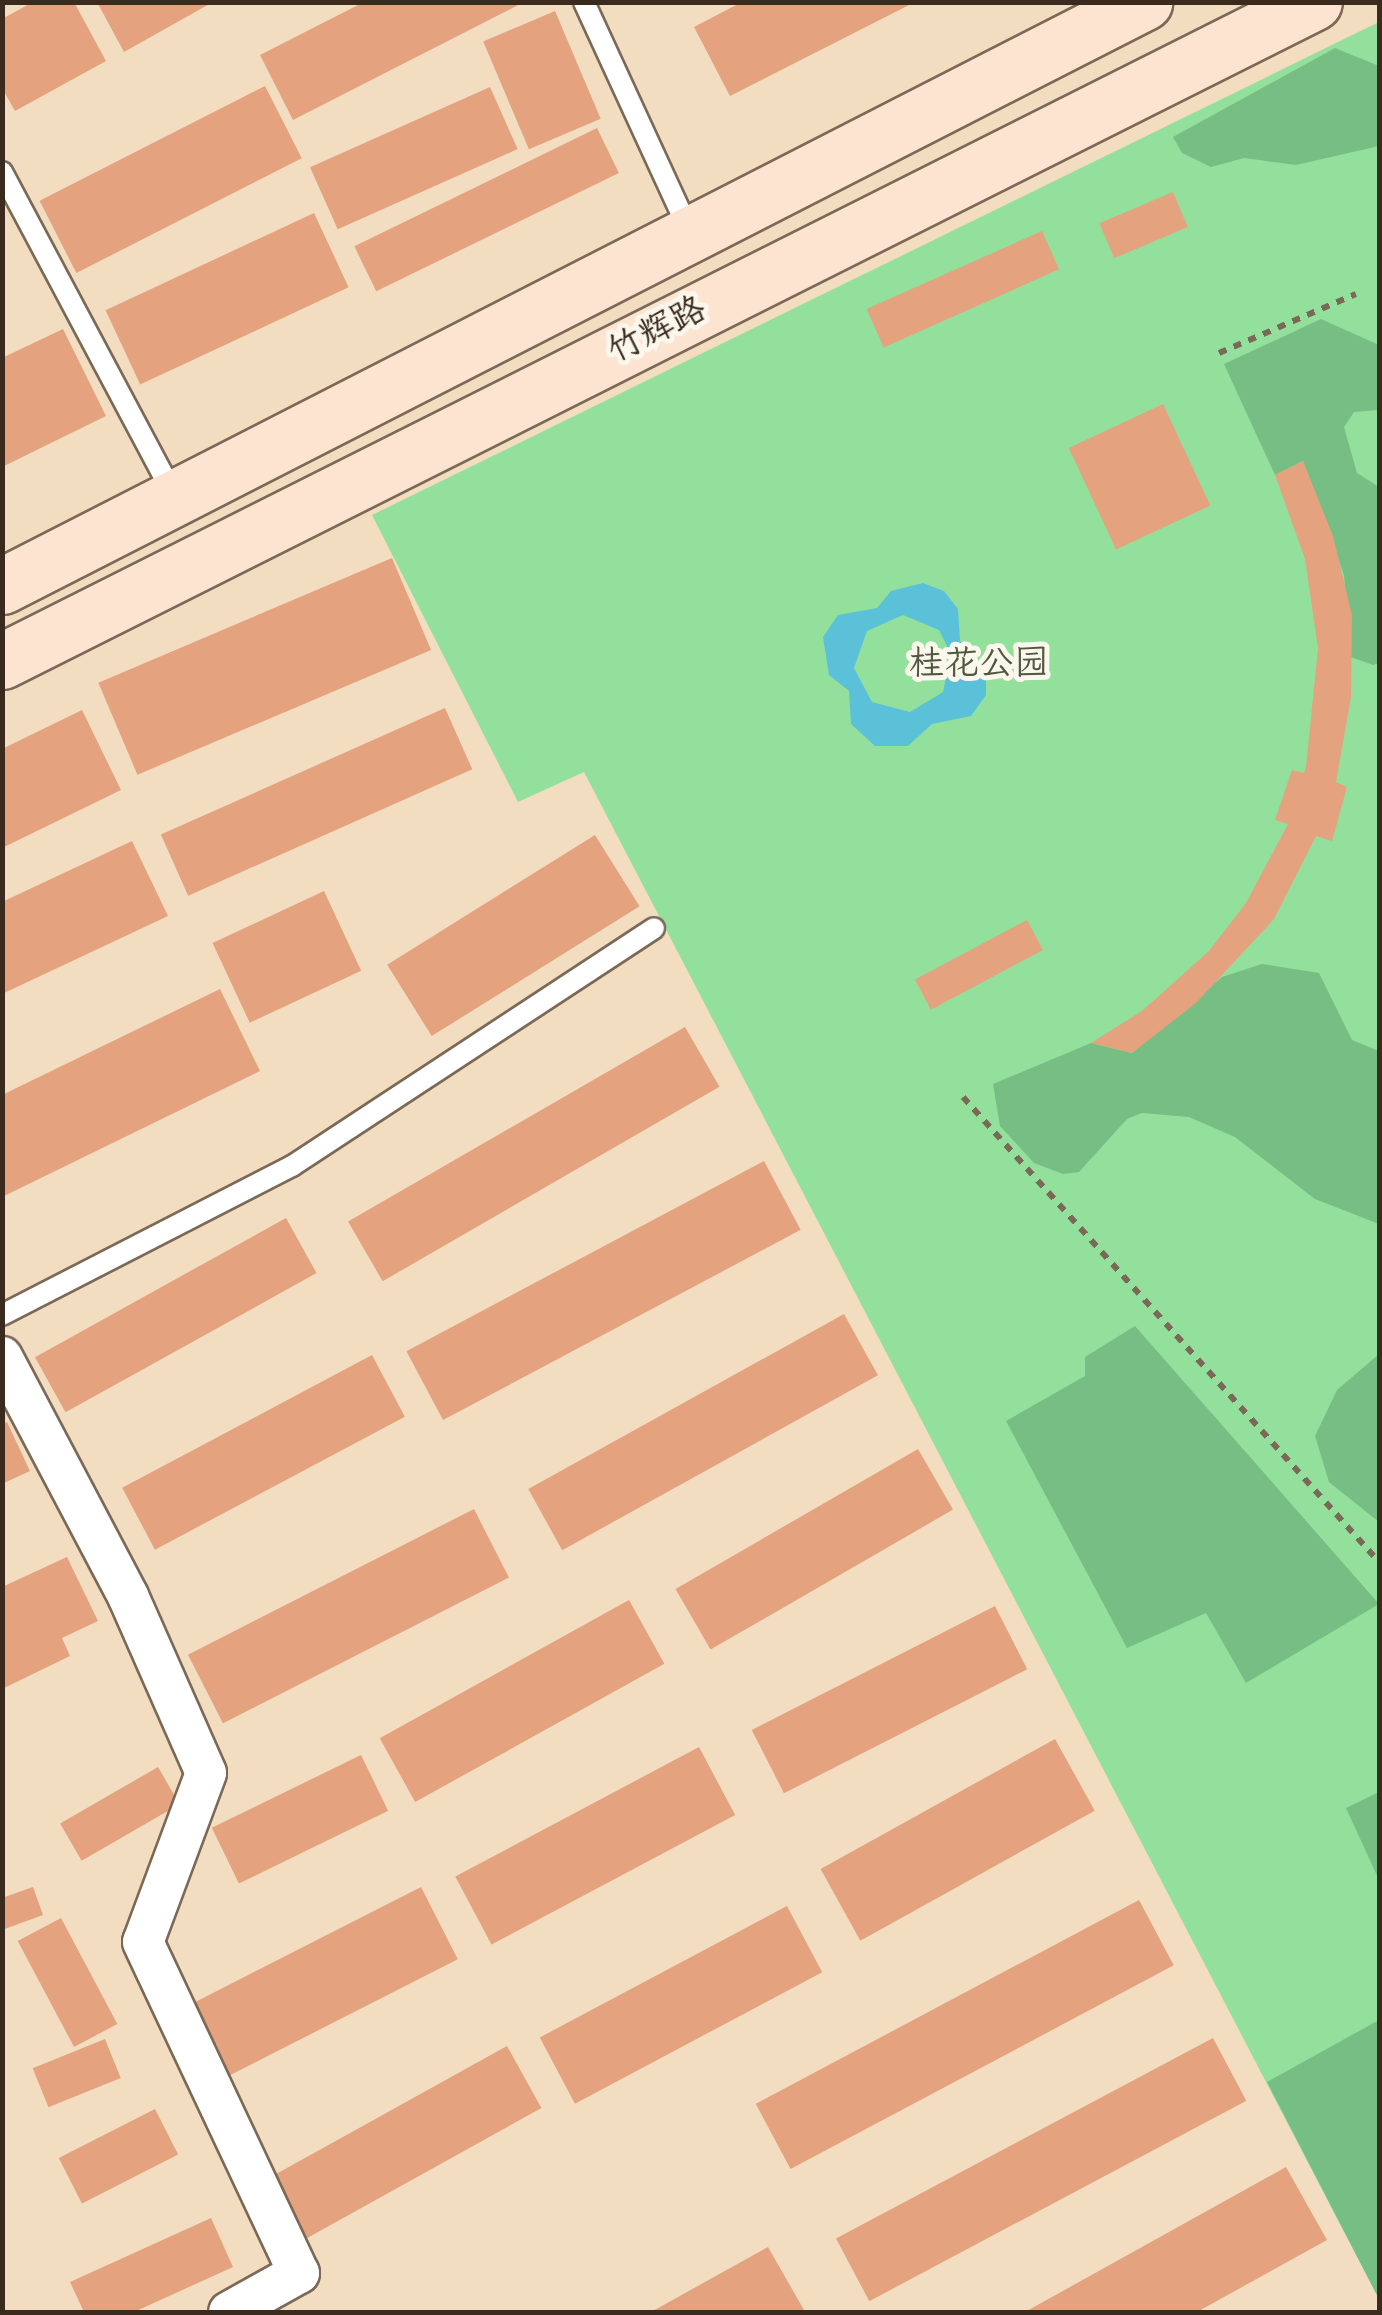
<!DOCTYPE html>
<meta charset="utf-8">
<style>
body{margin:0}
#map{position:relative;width:1382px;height:2315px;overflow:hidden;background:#f2ddc0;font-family:"Indie Flower","LXGW WenKai TC",sans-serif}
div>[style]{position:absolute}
.green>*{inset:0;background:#93e09d}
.forest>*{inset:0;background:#76be84}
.water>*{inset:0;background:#5bc1d9}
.building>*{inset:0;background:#e4a27e;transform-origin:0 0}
.path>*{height:6px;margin-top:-3px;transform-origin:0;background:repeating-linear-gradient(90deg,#7b6957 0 8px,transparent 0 16px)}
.roads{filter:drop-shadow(2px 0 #7b6957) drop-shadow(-2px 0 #7b6957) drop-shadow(0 2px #7b6957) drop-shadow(0 -2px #7b6957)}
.lane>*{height:20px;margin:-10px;padding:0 10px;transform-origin:10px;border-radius:10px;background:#fff}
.street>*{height:40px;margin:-20px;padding:0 20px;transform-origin:20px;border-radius:20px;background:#fff}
.secondary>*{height:55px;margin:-27.5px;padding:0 27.5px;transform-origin:27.5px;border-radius:27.5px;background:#fde4d1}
span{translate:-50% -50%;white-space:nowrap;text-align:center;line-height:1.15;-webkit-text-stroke:10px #fbf7ec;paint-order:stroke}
.street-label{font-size:35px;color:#3b2a1e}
.park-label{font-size:35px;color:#51583e}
.frame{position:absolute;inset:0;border:5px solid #3b2a1e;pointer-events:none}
</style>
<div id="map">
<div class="green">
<i style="clip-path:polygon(1379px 22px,1379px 2299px,584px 772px,518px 802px,372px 515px)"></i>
</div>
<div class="forest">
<i style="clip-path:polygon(1335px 48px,1379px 66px,1379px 146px,1296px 165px,1244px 158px,1211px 167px,1182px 153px,1173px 137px)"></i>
<i style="clip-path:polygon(1321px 319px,1379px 345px,1379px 410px,1354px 412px,1344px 427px,1357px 473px,1379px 487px,1379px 663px,1373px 665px,1351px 657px,1344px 575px,1303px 461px,1275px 475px,1224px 364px)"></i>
<i style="clip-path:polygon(1262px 964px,1319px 973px,1352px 1040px,1379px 1051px,1379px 1224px,1315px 1199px,1235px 1137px,1189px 1117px,1142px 1113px,1127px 1119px,1079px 1172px,1063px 1174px,1034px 1163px,1000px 1126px,993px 1084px,1091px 1043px,1132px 1053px,1222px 977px)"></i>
<i style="clip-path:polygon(1135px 1326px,1379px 1604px,1246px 1683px,1206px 1613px,1127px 1648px,1006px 1421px,1085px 1376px,1085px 1357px)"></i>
<i style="clip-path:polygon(1379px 1354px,1379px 1522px,1329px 1482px,1315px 1436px,1337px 1390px)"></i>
<i style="clip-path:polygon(1379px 1792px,1379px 1880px,1346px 1808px)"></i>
<i style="clip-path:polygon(1379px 2020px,1379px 2299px,1267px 2082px)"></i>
</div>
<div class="water">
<i style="clip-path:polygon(evenodd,923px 583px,944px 591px,958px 609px,960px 641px,986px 669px,986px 695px,971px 716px,932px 724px,908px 746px,875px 746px,851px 724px,849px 691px,829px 675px,823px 637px,838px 615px,877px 608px,891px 591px,923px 583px,903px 615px,939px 630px,951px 654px,943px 692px,910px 712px,872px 702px,854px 668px,867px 631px,903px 615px)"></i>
</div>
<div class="building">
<i style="clip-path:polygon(33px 2px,74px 2px,106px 61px,15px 111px,2px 88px,2px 19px)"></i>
<i style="clip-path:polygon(97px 2px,213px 2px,124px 52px)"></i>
<i style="clip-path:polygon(364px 2px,524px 2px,293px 120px,260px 55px)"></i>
<i style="clip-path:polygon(742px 2px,915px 2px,730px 96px,694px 27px)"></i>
<i style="left:555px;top:11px;width:117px;height:78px;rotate:67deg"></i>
<i style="left:265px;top:86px;width:81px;height:253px;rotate:63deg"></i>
<i style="left:490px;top:87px;width:68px;height:197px;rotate:66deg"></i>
<i style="left:597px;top:128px;width:50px;height:270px;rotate:64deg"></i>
<i style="left:1173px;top:192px;width:38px;height:80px;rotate:67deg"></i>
<i style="left:314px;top:213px;width:82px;height:230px;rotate:65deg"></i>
<i style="left:1042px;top:231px;width:42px;height:192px;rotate:66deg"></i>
<i style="clip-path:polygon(63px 329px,106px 416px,2px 467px,2px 358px)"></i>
<i style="left:1163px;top:404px;width:112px;height:104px;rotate:65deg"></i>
<i style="clip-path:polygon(1303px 461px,1333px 536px,1352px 615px,1351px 697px,1336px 782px,1347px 787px,1332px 841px,1316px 836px,1274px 919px,1196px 1003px,1132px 1053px,1091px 1043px,1142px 1011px,1209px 951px,1246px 903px,1288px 824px,1275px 820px,1292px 770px,1304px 773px,1306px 767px,1318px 648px,1305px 559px,1275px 475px)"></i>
<i style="left:392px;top:558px;width:100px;height:319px;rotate:67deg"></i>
<i style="left:445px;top:708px;width:67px;height:311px;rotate:66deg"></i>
<i style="clip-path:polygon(82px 710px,121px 790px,2px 848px,2px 749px)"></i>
<i style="left:595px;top:835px;width:84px;height:245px;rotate:58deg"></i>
<i style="clip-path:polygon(132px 841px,168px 916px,2px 994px,2px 902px)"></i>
<i style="left:324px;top:891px;width:88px;height:123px;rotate:65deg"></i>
<i style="left:1027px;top:920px;width:34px;height:127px;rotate:62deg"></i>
<i style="clip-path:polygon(220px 989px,260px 1071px,2px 1197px,2px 1095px)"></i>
<i style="left:685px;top:1027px;width:69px;height:389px;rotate:60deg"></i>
<i style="left:764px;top:1161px;width:78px;height:405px;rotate:62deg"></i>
<i style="left:286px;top:1218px;width:63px;height:287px;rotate:61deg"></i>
<i style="left:844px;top:1314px;width:70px;height:361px;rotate:61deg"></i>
<i style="left:372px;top:1355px;width:70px;height:283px;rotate:62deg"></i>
<i style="clip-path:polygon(7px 1422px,30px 1471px,2px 1484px,2px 1425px)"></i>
<i style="left:918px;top:1449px;width:70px;height:280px;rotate:60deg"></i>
<i style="left:474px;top:1509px;width:77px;height:321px;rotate:63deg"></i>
<i style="clip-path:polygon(67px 1557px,98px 1621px,62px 1638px,70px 1656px,2px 1689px,2px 1587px)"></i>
<i style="left:629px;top:1600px;width:73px;height:285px;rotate:61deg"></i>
<i style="left:995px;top:1606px;width:71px;height:273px;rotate:63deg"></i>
<i style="left:1055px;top:1739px;width:82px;height:268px;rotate:61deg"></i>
<i style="left:699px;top:1747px;width:77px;height:276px;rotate:62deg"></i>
<i style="left:361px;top:1755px;width:62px;height:166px;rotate:64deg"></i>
<i style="left:158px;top:1767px;width:43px;height:113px;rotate:60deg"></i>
<i style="clip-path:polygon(33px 1887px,43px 1915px,2px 1930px,2px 1898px)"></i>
<i style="left:421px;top:1887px;width:81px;height:295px;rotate:63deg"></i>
<i style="left:1139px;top:1900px;width:74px;height:434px;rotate:62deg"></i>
<i style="left:787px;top:1906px;width:75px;height:280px;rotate:62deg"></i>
<i style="left:61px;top:1918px;width:120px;height:49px;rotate:62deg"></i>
<i style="left:1213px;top:2038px;width:71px;height:427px;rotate:62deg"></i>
<i style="left:105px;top:2039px;width:42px;height:78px;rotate:68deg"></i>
<i style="left:507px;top:2046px;width:71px;height:292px;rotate:61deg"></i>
<i style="left:155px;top:2109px;width:51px;height:108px;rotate:63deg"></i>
<i style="clip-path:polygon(1286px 2167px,1327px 2240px,1197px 2312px,1025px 2312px)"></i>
<i style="clip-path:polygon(211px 2218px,233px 2267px,134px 2312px,84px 2312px,70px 2282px)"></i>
<i style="clip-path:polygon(768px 2247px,804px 2310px,651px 2312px)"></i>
</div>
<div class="path">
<i style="left:1219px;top:353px;width:149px;rotate:-23.3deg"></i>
<i style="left:963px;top:1097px;width:625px;rotate:48.18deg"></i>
</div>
<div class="roads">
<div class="lane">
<i style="left:584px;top:2px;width:253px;rotate:65.3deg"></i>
<i style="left:2px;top:172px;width:367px;rotate:62deg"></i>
<i style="left:2px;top:1315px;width:326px;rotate:-27.2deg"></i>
<i style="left:292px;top:1166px;width:433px;rotate:-33.3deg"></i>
</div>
<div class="street">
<i style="left:2px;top:1357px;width:270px;rotate:62.2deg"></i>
<i style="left:128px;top:1596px;width:193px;rotate:66.2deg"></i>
<i style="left:206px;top:1773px;width:180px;rotate:110.4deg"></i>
<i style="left:143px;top:1942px;width:366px;rotate:64.8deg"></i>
<i style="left:299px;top:2273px;width:80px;rotate:150.9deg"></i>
</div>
<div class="secondary">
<i style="left:2px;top:586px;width:1283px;rotate:-27.08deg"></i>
<i style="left:2px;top:661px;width:1468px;rotate:-26.67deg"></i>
</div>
</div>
<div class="street-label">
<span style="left:658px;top:332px;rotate:-27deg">竹辉路</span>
</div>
<div class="park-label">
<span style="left:979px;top:666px">桂花公园</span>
</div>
<div class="frame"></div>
</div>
